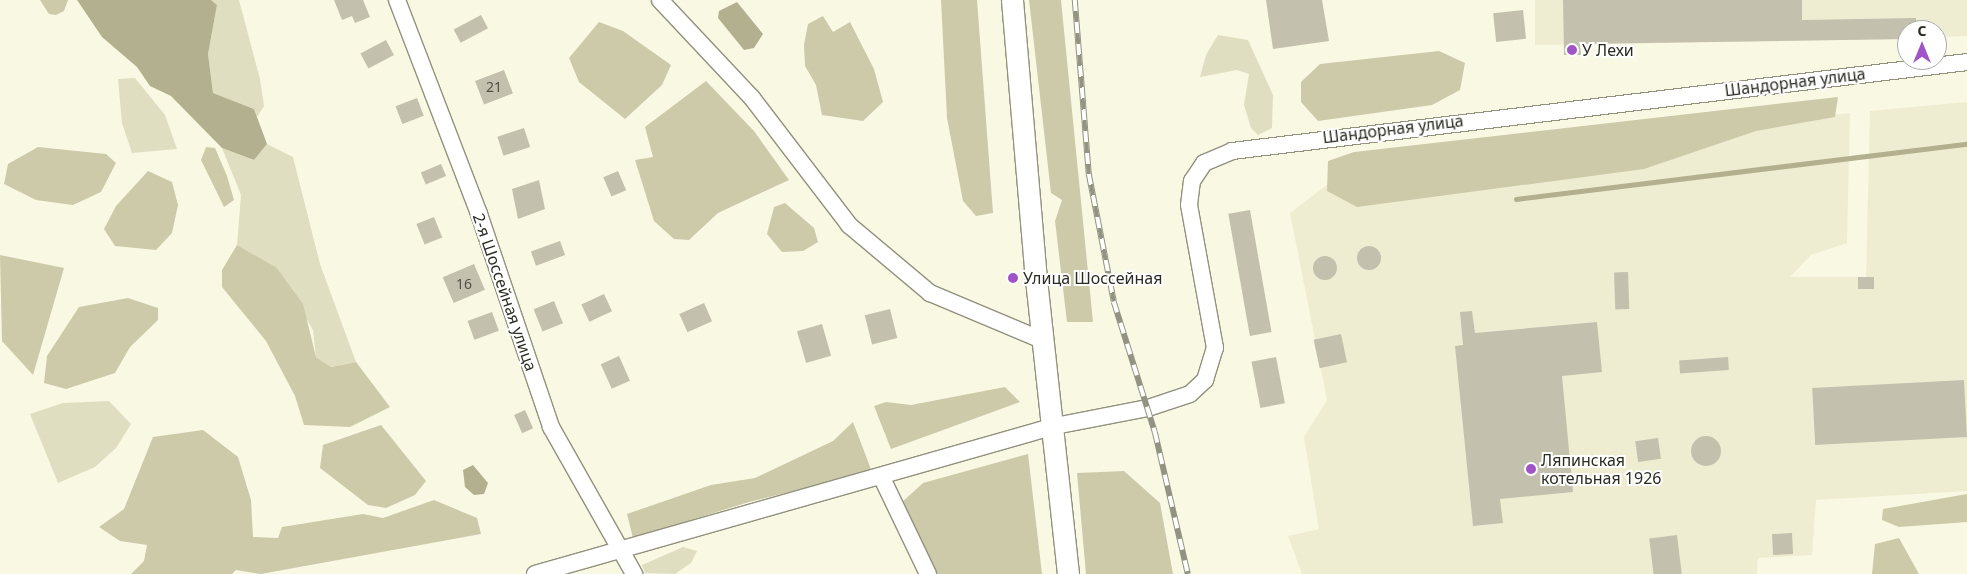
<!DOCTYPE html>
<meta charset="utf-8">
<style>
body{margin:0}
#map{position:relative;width:1967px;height:574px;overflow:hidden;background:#f9f8e3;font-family:"Noto Sans",sans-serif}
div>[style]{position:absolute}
.built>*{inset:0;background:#efedd1}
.green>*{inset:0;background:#e0dec1}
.forest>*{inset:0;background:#cdcaaa}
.water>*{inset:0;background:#b3b090}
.stream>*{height:4.5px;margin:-2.25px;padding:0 2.25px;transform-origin:2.25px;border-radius:2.25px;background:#b3b090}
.building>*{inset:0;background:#c3c1ae;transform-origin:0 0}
.round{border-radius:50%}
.roads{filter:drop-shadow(1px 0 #92917e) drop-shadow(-1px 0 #92917e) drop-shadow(0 1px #92917e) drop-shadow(0 -1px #92917e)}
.minor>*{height:16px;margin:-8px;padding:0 8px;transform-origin:8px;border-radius:8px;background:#fff}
.major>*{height:21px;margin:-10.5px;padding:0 10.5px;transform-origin:10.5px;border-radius:10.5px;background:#fff}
.rail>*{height:5.5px;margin-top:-2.75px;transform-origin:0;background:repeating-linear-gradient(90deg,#fff 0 11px,#939384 0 22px);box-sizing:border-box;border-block:1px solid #939384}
.dots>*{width:14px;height:14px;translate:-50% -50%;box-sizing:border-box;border:2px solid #fff;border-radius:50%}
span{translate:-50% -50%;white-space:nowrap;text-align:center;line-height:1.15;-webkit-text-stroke:4px #fff;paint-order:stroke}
.number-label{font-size:14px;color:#515046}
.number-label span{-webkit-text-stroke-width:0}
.poi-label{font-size:16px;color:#2b2b23}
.left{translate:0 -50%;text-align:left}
.street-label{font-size:16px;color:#2b2b23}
.north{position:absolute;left:1897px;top:20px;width:50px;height:50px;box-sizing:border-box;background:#fff;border:1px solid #aaaaa7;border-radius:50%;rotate:0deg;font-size:14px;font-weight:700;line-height:20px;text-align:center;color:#2b2b23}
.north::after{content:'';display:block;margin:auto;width:18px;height:22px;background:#a054c6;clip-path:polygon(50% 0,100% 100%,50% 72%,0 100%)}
</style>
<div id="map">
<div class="built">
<i style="clip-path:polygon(1535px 0,1967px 0,1967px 36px,1937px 37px,1937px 30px,1907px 30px,1907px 39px,1535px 45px)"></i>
<i style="clip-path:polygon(1967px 102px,1967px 491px,1816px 500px,1812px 555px,1758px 558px,1757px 574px,1302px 574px,1288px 536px,1319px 529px,1304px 437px,1327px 400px,1290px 213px,1340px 175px,1850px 113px,1847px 243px,1811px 255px,1790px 277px,1866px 277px,1870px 111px)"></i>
</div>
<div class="green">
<i style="clip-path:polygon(211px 0,239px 0,260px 79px,264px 106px,257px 117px,254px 109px,213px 93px,208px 54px,217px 5px)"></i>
<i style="clip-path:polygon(1218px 35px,1248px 40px,1273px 95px,1272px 128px,1258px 135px,1251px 128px,1244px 105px,1249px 74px,1237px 70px,1200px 77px,1206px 55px)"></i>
<i style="clip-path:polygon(135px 78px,165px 115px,177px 149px,132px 153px,122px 123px,118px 79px)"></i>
<i style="clip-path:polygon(267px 144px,293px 157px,320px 264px,356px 362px,331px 367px,316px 357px,313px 330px,276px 267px,237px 245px,241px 195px,222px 148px,254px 160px)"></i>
<i style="clip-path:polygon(109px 401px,131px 424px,116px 448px,95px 467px,58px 483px,30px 414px,63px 403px)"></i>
<i style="clip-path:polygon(683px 547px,697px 551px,691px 563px,675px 574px,645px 573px,642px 565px)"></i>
</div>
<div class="forest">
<i style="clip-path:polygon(40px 0,68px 0,64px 11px,56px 15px,49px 14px)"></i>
<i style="clip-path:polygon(941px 0,977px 0,993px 213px,976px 216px,963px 201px,947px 118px)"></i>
<i style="clip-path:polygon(1029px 0,1061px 0,1093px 322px,1067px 322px,1055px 221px,1062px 200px,1051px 193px)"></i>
<i style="clip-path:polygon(823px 16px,833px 32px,850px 22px,874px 69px,883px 102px,863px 121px,822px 115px,816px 85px,805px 66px,804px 45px,808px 24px)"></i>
<i style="clip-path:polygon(599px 22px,623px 31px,671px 65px,662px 85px,625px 119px,579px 82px,569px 58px)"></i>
<i style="clip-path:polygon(1439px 51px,1465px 63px,1460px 90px,1432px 105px,1318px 121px,1301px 102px,1301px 82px,1320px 64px)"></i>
<i style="clip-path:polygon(706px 81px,754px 131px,789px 180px,718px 213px,689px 240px,674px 239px,654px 221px,635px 160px,653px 157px,645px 127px)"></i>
<i style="clip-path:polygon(1838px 97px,1835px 117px,1756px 131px,1644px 169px,1357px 207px,1327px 191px,1328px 161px,1354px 152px)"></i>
<i style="clip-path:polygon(38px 147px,106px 154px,116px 163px,101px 192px,73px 205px,36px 200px,4px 184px,8px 164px)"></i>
<i style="clip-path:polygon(206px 147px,215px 148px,227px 176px,234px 200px,224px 207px,201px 160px)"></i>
<i style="clip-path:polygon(148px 171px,172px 182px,178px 205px,172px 233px,156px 250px,115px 246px,104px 229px,116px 206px)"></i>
<i style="clip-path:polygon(785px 203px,814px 228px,818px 242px,803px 251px,782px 252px,767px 234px,774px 207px)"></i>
<i style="clip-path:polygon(237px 245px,276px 267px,303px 304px,316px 357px,331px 367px,356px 362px,390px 407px,350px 427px,304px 425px,295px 396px,266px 341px,222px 287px,222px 270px)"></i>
<i style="clip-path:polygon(0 255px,64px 268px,33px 375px,2px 341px)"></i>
<i style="clip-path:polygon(128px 298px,158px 308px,158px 320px,130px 347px,115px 373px,66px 389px,44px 383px,47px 356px,79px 307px)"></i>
<i style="clip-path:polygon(1005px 387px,1020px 402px,891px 449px,874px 406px,886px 402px,911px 405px)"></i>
<i style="clip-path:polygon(853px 422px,872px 472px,749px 502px,633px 538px,627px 514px,711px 485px,755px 478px,833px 441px)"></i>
<i style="clip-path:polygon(381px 425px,426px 481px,415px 495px,386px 508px,368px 505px,320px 468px,323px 445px)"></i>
<i style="clip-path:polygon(203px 430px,238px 457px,251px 500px,253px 537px,278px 538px,282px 527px,363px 514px,383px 518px,434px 500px,477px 518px,481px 534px,261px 574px,236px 570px,232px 574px,131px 574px,144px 561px,147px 545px,120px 541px,99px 527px,124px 509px,153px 437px)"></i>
<i style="clip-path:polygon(1028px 454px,1042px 574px,935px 574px,901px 503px,923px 483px)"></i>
<i style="clip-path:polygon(1124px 471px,1160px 503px,1173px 574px,1086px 574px,1077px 473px)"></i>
<i style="clip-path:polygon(1967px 494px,1967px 522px,1899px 527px,1882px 520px,1883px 509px)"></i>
<i style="clip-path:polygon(1899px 538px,1919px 574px,1872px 574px,1875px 544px)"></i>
</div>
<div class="water">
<i style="clip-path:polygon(77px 0,211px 0,217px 5px,208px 54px,213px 93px,254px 109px,267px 144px,254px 160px,222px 148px,171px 96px,150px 86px,137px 67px,102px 37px)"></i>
<i style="clip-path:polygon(737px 2px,763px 34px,754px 48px,744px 50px,718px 18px,719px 11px)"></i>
<i style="clip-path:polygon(473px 465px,488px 483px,484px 494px,474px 495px,465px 487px,463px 470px)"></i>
</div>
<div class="stream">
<i style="left:1516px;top:199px;width:454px;rotate:-7deg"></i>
</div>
<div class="building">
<i style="clip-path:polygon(334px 0,363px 0,370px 17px,355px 23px,352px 16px,342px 20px)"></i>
<i style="clip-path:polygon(1266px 0,1322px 0,1329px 41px,1273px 49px)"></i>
<i style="clip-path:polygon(1563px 0,1802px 0,1802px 20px,1916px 18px,1916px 30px,1907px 30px,1907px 39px,1580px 44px,1581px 55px,1564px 55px)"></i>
<i style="left:1523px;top:10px;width:29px;height:30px;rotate:84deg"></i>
<i style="left:481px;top:15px;width:15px;height:31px;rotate:62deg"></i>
<i style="left:386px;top:40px;width:17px;height:29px;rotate:62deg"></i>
<i style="left:504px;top:70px;width:25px;height:31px;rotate:69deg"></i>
<i style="left:417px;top:98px;width:19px;height:23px;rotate:69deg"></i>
<i style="left:524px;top:128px;width:20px;height:28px;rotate:72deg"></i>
<i style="left:441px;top:164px;width:13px;height:22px;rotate:67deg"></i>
<i style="left:618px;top:171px;width:21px;height:16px;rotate:67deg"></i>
<i style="clip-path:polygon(539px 180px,545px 209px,518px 219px,512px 189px)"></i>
<i style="left:1250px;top:210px;width:124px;height:22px;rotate:80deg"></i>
<i style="left:434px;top:217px;width:22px;height:19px;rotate:68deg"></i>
<i style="left:560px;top:241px;width:15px;height:31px;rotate:70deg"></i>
<i class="round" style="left:1357px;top:246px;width:24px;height:24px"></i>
<i class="round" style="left:1313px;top:256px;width:24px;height:24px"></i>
<i style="left:474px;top:264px;width:28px;height:34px;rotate:67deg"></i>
<i style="left:1628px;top:272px;width:37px;height:14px;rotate:88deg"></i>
<i style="left:1858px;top:277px;width:16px;height:12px"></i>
<i style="left:604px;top:294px;width:19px;height:25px;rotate:65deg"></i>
<i style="left:554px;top:301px;width:24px;height:22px;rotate:68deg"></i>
<i style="left:704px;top:303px;width:20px;height:27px;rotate:66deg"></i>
<i style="left:890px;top:309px;width:30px;height:26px;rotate:76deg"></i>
<i style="clip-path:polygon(1472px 311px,1475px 333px,1597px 322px,1602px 372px,1562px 376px,1573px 492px,1500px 499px,1503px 523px,1473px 526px,1455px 346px,1463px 345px,1460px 312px)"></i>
<i style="left:492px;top:312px;width:20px;height:26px;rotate:70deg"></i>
<i style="left:822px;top:324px;width:33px;height:26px;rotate:74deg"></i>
<i style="left:1341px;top:334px;width:29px;height:28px;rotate:78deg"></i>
<i style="left:619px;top:356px;width:27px;height:20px;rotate:66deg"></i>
<i style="left:1276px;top:357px;width:47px;height:25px;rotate:79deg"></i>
<i style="left:1728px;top:357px;width:13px;height:49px;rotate:86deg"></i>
<i style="left:1964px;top:380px;width:57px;height:152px;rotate:87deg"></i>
<i style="left:525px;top:410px;width:20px;height:12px;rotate:66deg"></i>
<i class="round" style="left:1691px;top:436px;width:30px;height:30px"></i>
<i style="left:1658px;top:438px;width:21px;height:23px;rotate:82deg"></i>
<i style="left:1792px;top:533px;width:21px;height:20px;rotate:87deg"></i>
<i style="left:1677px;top:535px;width:39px;height:28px;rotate:83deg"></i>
</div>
<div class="roads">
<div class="minor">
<i style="left:397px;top:0;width:229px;rotate:69deg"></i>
<i style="left:479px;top:214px;width:225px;rotate:71.3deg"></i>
<i style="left:551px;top:427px;width:169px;rotate:60.5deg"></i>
<i style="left:660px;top:0;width:134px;rotate:46.8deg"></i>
<i style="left:752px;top:98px;width:160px;rotate:52.6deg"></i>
<i style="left:849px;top:225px;width:106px;rotate:40deg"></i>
<i style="left:930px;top:293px;width:124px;rotate:22.8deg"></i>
<i style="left:881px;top:476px;width:109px;rotate:64.4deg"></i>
<i style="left:535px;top:574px;width:541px;rotate:-15.89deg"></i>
<i style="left:1055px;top:426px;width:95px;rotate:-11deg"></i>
<i style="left:1148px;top:408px;width:44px;rotate:-18.4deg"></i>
<i style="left:1190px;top:394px;width:21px;rotate:-43deg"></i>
<i style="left:1205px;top:380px;width:34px;rotate:-73deg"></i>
<i style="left:1215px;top:348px;width:145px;rotate:-100.3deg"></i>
<i style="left:1189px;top:205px;width:24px;rotate:-83deg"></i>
<i style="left:1192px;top:181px;width:22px;rotate:-56deg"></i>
<i style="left:1204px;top:163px;width:30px;rotate:-23deg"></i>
<i style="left:1232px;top:151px;width:740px;rotate:-6.9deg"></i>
</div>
<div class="major">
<i style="left:1012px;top:0;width:271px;rotate:85.1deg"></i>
<i style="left:1035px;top:270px;width:306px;rotate:83.8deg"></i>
</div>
</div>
<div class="rail">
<i style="left:1075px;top:0;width:175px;rotate:85.4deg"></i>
<i style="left:1089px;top:174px;width:130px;rotate:78.9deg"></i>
<i style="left:1114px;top:302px;width:136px;rotate:72.5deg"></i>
<i style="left:1155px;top:432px;width:146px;rotate:76.9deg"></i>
</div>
<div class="dots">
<i style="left:1572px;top:50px;background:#a054c6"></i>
<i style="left:1013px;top:278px;background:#a054c6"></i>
<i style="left:1531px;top:469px;background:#a054c6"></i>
</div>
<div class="number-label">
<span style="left:494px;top:87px">21</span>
<span style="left:464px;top:284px">16</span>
</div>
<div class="poi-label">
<span class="left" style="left:1582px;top:50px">У Лехи</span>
<span class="left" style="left:1023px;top:278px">Улица Шоссейная</span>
<span class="left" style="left:1541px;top:469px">Ляпинская<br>котельная 1926</span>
</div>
<div class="street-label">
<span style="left:1795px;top:82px;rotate:-7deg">Шандорная улица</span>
<span style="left:1393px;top:129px;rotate:-7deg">Шандорная улица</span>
<span style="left:505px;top:292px;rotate:71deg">2-я Шоссейная улица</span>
</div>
<div class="north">С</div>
</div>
